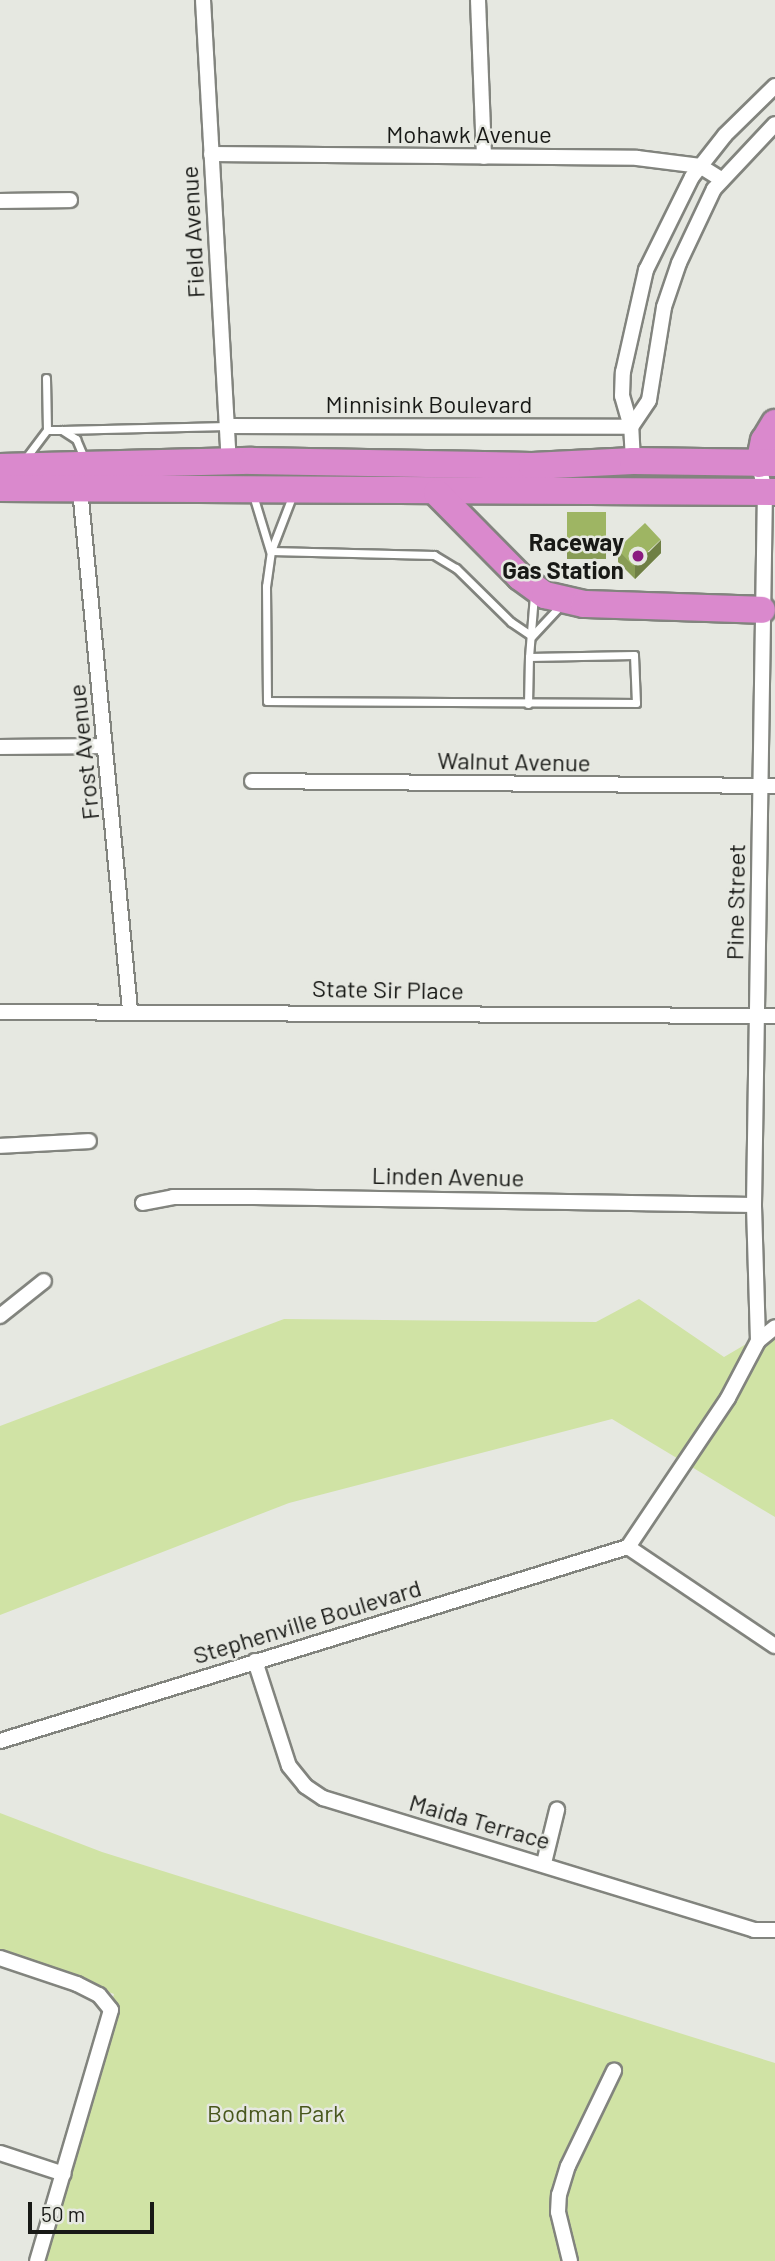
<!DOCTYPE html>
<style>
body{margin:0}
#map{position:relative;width:775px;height:2261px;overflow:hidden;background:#e6e8e1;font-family:Barlow,sans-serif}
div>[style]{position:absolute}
.green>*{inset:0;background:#d0e3a5}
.roads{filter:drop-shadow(2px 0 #82847e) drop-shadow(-2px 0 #82847e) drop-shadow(0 2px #82847e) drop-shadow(0 -2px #82847e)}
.lane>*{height:7px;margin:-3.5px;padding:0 3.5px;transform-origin:3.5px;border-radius:3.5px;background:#fff}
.street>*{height:14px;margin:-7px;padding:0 7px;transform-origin:7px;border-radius:7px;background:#fff}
.highway>*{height:26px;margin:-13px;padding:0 13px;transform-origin:13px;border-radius:13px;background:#da89cd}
.wall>*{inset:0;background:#889c55;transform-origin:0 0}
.shaded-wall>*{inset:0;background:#6f7f45}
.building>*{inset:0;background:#9eb563;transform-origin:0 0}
.dots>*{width:19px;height:19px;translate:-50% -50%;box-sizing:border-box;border:4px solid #e6e8e1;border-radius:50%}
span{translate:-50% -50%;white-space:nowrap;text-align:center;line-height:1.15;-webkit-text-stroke:5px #e6e8e1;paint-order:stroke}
.street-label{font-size:24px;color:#181916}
.poi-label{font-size:24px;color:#181916;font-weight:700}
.right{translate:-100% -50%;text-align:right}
.park-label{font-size:24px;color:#48571c}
.scale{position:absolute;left:28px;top:2202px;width:126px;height:32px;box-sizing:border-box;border:4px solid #181916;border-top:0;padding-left:9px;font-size:21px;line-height:24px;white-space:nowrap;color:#181916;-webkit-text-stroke:5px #e6e8e1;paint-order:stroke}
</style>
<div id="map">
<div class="green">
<i style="clip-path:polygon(639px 1299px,724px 1357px,775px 1327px,775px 1517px,612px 1419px,289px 1503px,0 1615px,0 1426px,284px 1319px,596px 1322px)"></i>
<i style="clip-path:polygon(0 1813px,102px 1852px,775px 2063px,775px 2261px,35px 2261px,114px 1994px,0 1954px)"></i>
</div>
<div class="roads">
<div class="lane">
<i style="left:46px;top:378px;width:52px;rotate:88.9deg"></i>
<i style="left:62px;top:430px;width:165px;rotate:-1.4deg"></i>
<i style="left:25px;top:459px;width:36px;rotate:-53deg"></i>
<i style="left:47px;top:430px;width:15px"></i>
<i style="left:62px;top:430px;width:17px;rotate:33deg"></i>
<i style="left:76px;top:439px;width:21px;rotate:67deg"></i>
<i style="left:293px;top:494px;width:61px;rotate:111.1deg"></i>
<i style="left:271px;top:551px;width:35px;rotate:98deg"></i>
<i style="left:266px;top:586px;width:115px;rotate:89.5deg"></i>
<i style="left:267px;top:701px;width:369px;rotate:0.3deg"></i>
<i style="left:636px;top:703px;width:48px;rotate:-92.4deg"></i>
<i style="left:634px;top:655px;width:105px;rotate:178.9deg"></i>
<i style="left:529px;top:657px;width:62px;rotate:-85.4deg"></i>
<i style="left:253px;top:495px;width:59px;rotate:73.1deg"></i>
<i style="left:271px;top:551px;width:163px;rotate:1.4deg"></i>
<i style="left:434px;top:555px;width:26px;rotate:31deg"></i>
<i style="left:456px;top:568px;width:77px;rotate:44.5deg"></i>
<i style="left:511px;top:622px;width:25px;rotate:34deg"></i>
<i style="left:532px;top:636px;width:41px;rotate:-47deg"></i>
<i style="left:528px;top:704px;width:47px;rotate:-88.8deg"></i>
</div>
<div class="street">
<i style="left:203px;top:0;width:463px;rotate:86.8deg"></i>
<i style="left:478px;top:0;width:157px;rotate:87.8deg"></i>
<i style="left:211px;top:154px;width:426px;rotate:0.5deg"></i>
<i style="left:637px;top:158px;width:64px;rotate:7.2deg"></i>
<i style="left:700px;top:166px;width:26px;rotate:32deg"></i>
<i style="left:0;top:201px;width:70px;rotate:-0.8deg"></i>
<i style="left:227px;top:426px;width:404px;rotate:0.1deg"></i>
<i style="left:631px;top:427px;width:32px;rotate:-56deg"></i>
<i style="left:649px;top:400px;width:94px;rotate:-80.8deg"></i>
<i style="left:664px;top:307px;width:46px;rotate:-71.2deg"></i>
<i style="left:679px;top:263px;width:82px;rotate:-64.7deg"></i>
<i style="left:714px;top:189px;width:89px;rotate:-46.8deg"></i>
<i style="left:633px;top:461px;width:34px;rotate:-93deg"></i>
<i style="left:631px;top:427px;width:32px;rotate:-106deg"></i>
<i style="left:622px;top:396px;width:24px;rotate:-88deg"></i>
<i style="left:623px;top:372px;width:105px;rotate:-77.3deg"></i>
<i style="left:646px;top:270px;width:104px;rotate:-63.7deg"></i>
<i style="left:692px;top:177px;width:53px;rotate:-51.8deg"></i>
<i style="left:725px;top:135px;width:70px;rotate:-44.4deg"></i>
<i style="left:80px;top:489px;width:523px;rotate:84.52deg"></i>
<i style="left:0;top:747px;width:105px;rotate:-0.5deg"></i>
<i style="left:252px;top:781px;width:523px;rotate:0.55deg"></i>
<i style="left:0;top:1012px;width:775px;rotate:0.3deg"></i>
<i style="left:0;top:1146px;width:89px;rotate:-3.2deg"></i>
<i style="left:143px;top:1203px;width:31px;rotate:-11deg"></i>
<i style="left:173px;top:1197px;width:81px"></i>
<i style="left:254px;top:1197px;width:500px;rotate:0.92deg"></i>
<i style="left:0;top:1316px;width:56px;rotate:-38.5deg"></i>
<i style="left:758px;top:1341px;width:136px;rotate:-91.7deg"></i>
<i style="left:754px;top:1205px;width:713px;rotate:-89.12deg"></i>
<i style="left:765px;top:492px;width:29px;rotate:-102deg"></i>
<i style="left:628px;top:1547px;width:177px;rotate:34deg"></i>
<i style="left:255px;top:1661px;width:110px;rotate:72.1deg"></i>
<i style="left:289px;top:1766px;width:26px;rotate:51deg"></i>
<i style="left:305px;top:1786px;width:22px;rotate:34deg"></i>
<i style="left:323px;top:1798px;width:451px;rotate:17deg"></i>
<i style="left:754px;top:1930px;width:21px"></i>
<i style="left:0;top:1741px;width:657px;rotate:-17.17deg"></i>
<i style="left:628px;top:1547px;width:179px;rotate:-56.1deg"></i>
<i style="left:728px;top:1398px;width:64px;rotate:-62.2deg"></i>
<i style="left:758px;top:1341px;width:22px;rotate:-39deg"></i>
<i style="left:544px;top:1863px;width:55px;rotate:-76.2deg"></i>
<i style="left:0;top:1958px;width:81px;rotate:18.7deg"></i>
<i style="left:77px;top:1984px;width:25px;rotate:27deg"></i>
<i style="left:99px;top:1995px;width:19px;rotate:51deg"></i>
<i style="left:111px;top:2010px;width:262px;rotate:106.4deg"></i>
<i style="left:0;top:2153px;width:67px;rotate:18.2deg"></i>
<i style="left:570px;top:2261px;width:50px;rotate:-103.8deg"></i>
<i style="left:558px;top:2212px;width:17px;rotate:-87deg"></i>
<i style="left:559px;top:2195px;width:30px;rotate:-73deg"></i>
<i style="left:568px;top:2166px;width:106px;rotate:-64.2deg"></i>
</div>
<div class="highway">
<i style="left:759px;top:464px;width:24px;rotate:-78deg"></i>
<i style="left:764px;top:441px;width:21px;rotate:-59deg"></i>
<i style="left:0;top:467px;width:252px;rotate:-1.4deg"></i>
<i style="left:252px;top:461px;width:280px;rotate:1deg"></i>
<i style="left:532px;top:466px;width:101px;rotate:-2.8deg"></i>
<i style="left:633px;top:461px;width:142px;rotate:0.8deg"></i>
<i style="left:0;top:488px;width:775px;rotate:0.3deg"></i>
<i style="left:437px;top:493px;width:118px;rotate:45.3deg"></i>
<i style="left:520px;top:577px;width:31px;rotate:36deg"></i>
<i style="left:545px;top:595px;width:40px;rotate:13deg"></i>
<i style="left:584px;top:604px;width:178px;rotate:1.9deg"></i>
</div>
</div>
<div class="wall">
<i style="left:567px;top:512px;width:39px;height:47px"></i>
<i style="clip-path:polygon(618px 550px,661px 553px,635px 579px,618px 562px)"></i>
</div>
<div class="shaded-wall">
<i style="clip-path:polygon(661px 540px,661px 553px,635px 579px,635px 566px)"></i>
</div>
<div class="building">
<i style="left:567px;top:512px;width:39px;height:40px"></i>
<i style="left:645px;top:523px;width:23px;height:38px;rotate:47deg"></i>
</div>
<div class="dots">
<i style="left:638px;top:556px;background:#8a1b7f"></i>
</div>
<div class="street-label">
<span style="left:469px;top:134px">Mohawk Avenue</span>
<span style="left:192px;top:232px;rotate:-93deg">Field Avenue</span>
<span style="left:429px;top:404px">Minnisink Boulevard</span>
<span style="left:83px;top:752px;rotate:-96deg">Frost Avenue</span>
<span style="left:514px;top:761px;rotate:1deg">Walnut Avenue</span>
<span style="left:735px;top:902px;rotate:-89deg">Pine Street</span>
<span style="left:388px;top:989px;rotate:1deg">State Sir Place</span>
<span style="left:448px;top:1176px;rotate:1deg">Linden Avenue</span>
<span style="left:307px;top:1621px;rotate:-17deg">Stephenville Boulevard</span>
<span style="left:480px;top:1821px;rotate:16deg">Maida Terrace</span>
</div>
<div class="poi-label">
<span class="right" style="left:624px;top:556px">Raceway<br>Gas Station</span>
</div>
<div class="park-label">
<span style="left:276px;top:2113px">Bodman Park</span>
</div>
<div class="scale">50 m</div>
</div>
